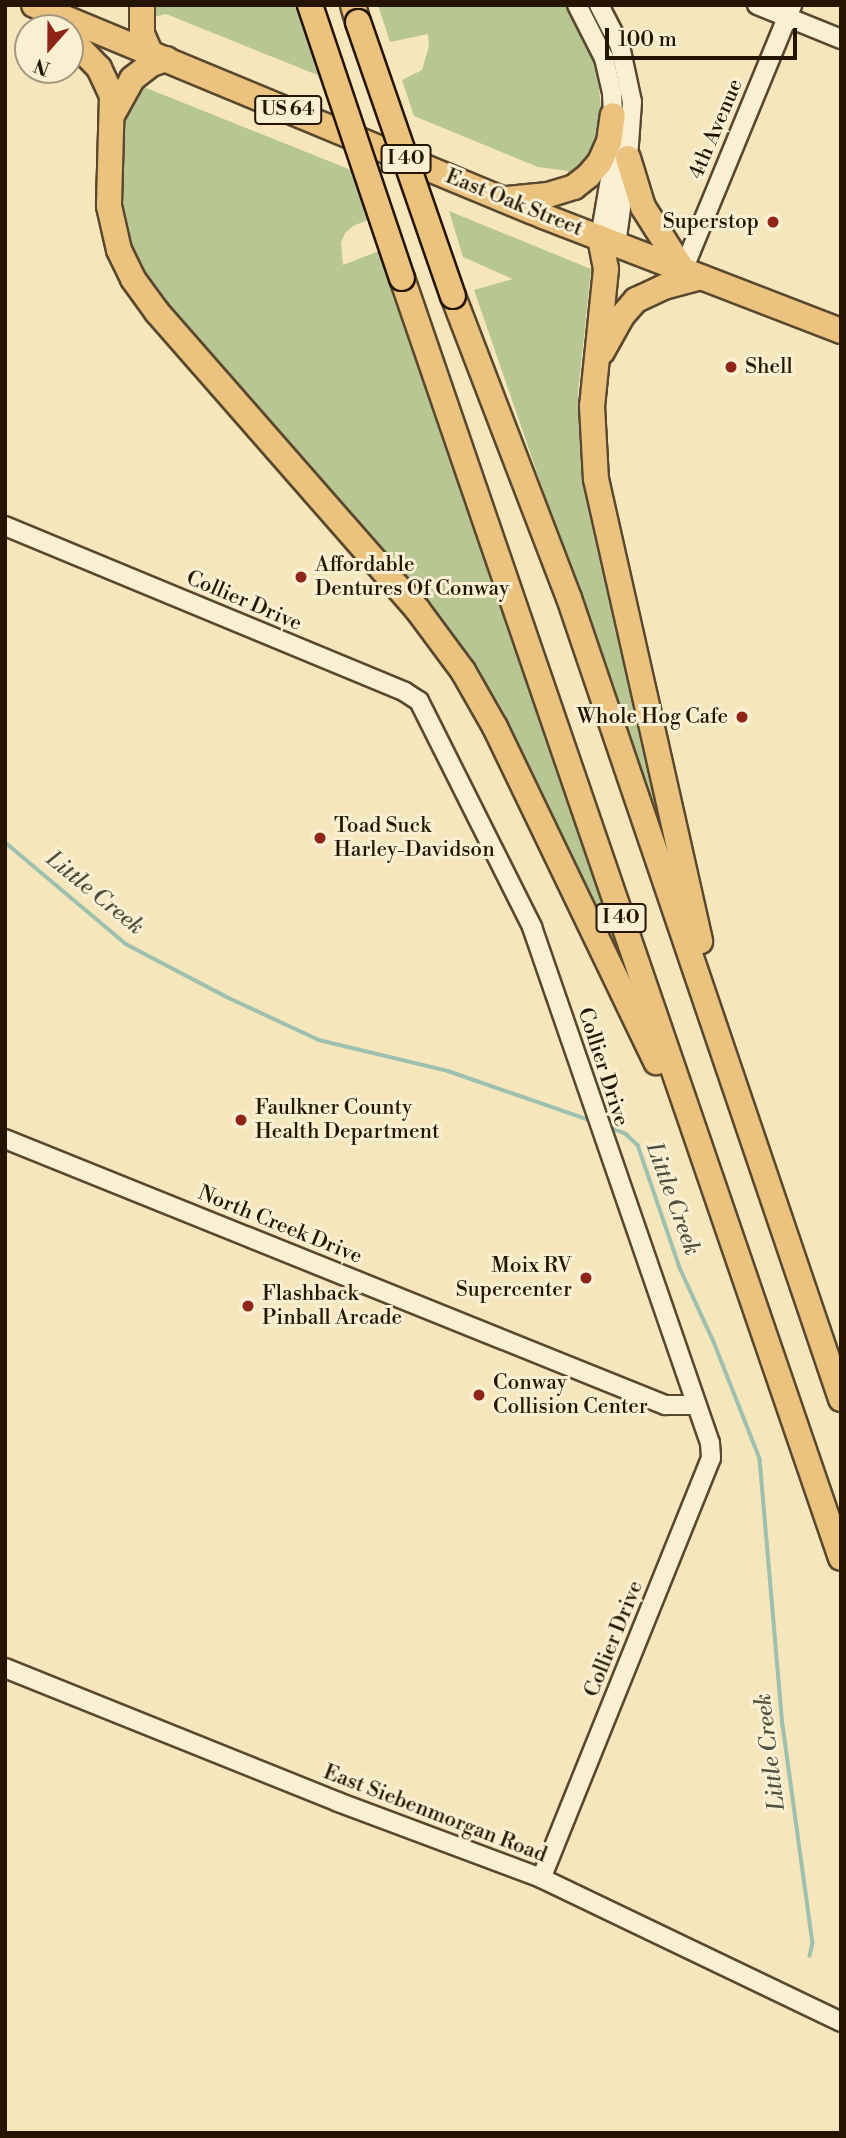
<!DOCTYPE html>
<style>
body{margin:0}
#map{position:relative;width:846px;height:2138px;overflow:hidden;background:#f6e6bc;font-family:"Libre Bodoni",serif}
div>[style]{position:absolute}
.green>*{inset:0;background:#b8c693}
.stream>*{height:3.5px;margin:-1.75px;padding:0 1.75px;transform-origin:1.75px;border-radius:1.75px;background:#9dc0af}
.roads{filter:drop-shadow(2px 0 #59482f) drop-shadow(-2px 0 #59482f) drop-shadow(0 2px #59482f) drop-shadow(0 -2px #59482f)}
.minor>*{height:18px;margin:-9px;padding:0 9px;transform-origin:9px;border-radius:9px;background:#f9efd3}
.highway>*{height:24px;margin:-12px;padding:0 12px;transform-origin:12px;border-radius:12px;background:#ebc37e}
.bridges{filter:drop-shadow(2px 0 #251400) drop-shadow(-2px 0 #251400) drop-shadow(0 2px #251400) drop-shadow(0 -2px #251400)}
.highway-bridge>*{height:24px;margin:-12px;padding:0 12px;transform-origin:12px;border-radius:12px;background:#ebc37e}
.dots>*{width:19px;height:19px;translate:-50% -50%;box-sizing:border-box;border:4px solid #f9efd3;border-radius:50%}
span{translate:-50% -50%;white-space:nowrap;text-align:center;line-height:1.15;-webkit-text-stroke:6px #f9efd3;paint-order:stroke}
.shield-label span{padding:2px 5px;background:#f9efd3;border:2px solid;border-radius:5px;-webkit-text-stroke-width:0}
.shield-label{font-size:19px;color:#251400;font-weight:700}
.street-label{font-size:21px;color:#251400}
.poi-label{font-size:21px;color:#251400}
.right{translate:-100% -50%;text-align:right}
.left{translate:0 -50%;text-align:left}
.water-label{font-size:23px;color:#4f503d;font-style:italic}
.frame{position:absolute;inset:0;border:7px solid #251400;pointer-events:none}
.north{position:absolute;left:14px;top:14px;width:70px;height:70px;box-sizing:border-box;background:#f9efd3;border:2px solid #a4977f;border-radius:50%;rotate:201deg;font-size:19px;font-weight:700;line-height:28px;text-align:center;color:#251400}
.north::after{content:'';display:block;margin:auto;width:24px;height:32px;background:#8f2418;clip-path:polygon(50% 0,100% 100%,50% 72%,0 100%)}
.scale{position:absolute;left:605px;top:28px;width:192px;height:32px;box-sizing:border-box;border:4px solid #251400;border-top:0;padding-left:9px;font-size:21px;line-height:24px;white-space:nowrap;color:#251400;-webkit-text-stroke:5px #f9efd3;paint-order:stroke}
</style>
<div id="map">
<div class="green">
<i style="clip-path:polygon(145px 5px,296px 5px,320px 76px,166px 14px,153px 17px)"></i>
<i style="clip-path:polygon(378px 5px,565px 5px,587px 43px,598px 77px,601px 110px,598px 143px,573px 182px,568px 171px,538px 167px,414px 116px,402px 80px,422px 70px,429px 46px,428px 34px,390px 42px)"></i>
<i style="clip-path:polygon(139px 85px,351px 170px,368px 220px,353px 226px,345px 233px,341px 243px,343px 265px,379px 251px,641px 1010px,507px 725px,162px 304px,133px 258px,120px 215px,116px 173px,129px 100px)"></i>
<i style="clip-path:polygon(449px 211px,591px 269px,578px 393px,586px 485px,676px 875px,474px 290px,513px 279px,463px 257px)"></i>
</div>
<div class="stream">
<i style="left:5px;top:842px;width:158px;rotate:40.1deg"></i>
<i style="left:126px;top:944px;width:116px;rotate:27.7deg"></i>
<i style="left:229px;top:998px;width:99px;rotate:25deg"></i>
<i style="left:319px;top:1040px;width:133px;rotate:13.5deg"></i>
<i style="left:448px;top:1071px;width:152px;rotate:19.1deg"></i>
<i style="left:609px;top:1127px;width:18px;rotate:22deg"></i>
<i style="left:626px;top:1134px;width:16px;rotate:43deg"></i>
<i style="left:638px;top:1145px;width:130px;rotate:71.1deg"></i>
<i style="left:680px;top:1268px;width:81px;rotate:65.3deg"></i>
<i style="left:714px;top:1342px;width:126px;rotate:68.5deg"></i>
<i style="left:760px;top:1459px;width:267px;rotate:85.1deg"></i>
<i style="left:783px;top:1725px;width:220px;rotate:82.2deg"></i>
<i style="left:813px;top:1943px;width:13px;rotate:103deg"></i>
</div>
<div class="roads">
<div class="minor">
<i style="left:577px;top:5px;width:59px;rotate:63deg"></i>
<i style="left:604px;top:58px;width:37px;rotate:77deg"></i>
<i style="left:612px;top:94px;width:56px;rotate:86.9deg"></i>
<i style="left:615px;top:150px;width:89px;rotate:99.7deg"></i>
<i style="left:599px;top:5px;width:46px;rotate:62.9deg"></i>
<i style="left:620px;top:46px;width:57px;rotate:77.9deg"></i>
<i style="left:632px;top:102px;width:56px;rotate:94.1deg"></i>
<i style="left:628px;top:158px;width:87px;rotate:97.9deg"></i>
<i style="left:757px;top:5px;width:91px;rotate:22deg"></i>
<i style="left:683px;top:270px;width:287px;rotate:-67.6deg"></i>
<i style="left:5px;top:526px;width:433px;rotate:22.5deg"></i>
<i style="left:405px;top:692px;width:17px;rotate:33deg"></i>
<i style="left:419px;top:701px;width:253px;rotate:63.4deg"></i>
<i style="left:532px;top:927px;width:546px;rotate:70.97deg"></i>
<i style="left:710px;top:1443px;width:15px;rotate:86deg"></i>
<i style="left:711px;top:1458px;width:453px;rotate:112deg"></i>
<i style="left:5px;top:1139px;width:712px;rotate:21.95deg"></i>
<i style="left:665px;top:1405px;width:31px"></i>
<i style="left:5px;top:1668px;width:359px;rotate:21.9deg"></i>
<i style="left:338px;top:1802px;width:217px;rotate:20.5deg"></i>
<i style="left:541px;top:1878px;width:333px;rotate:25.6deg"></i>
</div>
<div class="highway">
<i style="left:34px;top:5px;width:551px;rotate:22.52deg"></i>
<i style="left:543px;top:216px;width:319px;rotate:21.1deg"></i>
<i style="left:142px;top:5px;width:29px;rotate:90deg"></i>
<i style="left:142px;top:34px;width:20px;rotate:66deg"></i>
<i style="left:353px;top:5px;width:18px;rotate:74deg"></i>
<i style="left:70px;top:38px;width:42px;rotate:46deg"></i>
<i style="left:99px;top:68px;width:31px;rotate:65deg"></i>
<i style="left:112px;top:96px;width:110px;rotate:91.6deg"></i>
<i style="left:109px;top:206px;width:45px;rotate:77.2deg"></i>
<i style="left:119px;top:250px;width:32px;rotate:64deg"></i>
<i style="left:133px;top:279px;width:41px;rotate:54deg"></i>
<i style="left:157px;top:312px;width:395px;rotate:48.8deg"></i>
<i style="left:417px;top:609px;width:77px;rotate:53.4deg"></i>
<i style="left:463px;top:671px;width:64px;rotate:60.3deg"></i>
<i style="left:495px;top:727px;width:372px;rotate:64.3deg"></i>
<i style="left:114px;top:112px;width:38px;rotate:-61deg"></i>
<i style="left:132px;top:79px;width:24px;rotate:-38deg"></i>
<i style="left:151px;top:64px;width:16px;rotate:-18deg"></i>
<i style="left:628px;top:158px;width:51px;rotate:73deg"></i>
<i style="left:643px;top:207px;width:75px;rotate:57.6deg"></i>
<i style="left:507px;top:199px;width:41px;rotate:-5.6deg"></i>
<i style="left:548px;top:195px;width:27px;rotate:-17deg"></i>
<i style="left:574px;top:187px;width:18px;rotate:-38deg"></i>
<i style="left:588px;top:176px;width:18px;rotate:-49deg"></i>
<i style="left:600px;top:162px;width:22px;rotate:-66deg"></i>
<i style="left:609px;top:142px;width:27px;rotate:-82deg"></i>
<i style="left:600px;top:238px;width:32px;rotate:79deg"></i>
<i style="left:606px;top:269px;width:138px;rotate:95.8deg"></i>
<i style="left:592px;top:406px;width:73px;rotate:86.9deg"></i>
<i style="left:596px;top:479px;width:474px;rotate:77.3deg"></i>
<i style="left:402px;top:278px;width:1353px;rotate:71.07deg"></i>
<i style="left:453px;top:296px;width:324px;rotate:69deg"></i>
<i style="left:569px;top:598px;width:846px;rotate:71.24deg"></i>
<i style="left:602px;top:352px;width:41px;rotate:-60.9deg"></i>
<i style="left:622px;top:316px;width:21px;rotate:-49deg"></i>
<i style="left:636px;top:300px;width:31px;rotate:-25deg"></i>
<i style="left:664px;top:287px;width:38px;rotate:-15deg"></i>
</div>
</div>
<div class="bridges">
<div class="highway-bridge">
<i style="left:310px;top:5px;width:288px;rotate:71.4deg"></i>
<i style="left:358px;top:22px;width:290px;rotate:70.9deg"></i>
</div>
</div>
<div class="dots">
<i style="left:773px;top:222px;background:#8f2418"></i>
<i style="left:731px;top:367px;background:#8f2418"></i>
<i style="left:301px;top:577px;background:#8f2418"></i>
<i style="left:742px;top:717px;background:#8f2418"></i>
<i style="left:320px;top:838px;background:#8f2418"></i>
<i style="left:241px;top:1120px;background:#8f2418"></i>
<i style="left:586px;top:1278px;background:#8f2418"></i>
<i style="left:248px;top:1306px;background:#8f2418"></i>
<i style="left:479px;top:1395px;background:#8f2418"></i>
</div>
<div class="shield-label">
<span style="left:288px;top:110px">US 64</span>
<span style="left:406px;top:159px">I 40</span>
<span style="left:621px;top:918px">I 40</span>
</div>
<div class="street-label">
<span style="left:716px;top:129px;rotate:-67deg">4th Avenue</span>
<span style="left:514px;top:203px;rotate:22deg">East Oak Street</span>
<span style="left:244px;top:601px;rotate:23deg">Collier Drive</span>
<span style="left:603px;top:1067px;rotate:72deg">Collier Drive</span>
<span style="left:280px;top:1225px;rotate:22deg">North Creek Drive</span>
<span style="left:614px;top:1639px;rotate:-68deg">Collier Drive</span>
<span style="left:435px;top:1814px;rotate:21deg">East Siebenmorgan Road</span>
</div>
<div class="poi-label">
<span class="right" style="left:759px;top:222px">Superstop</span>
<span class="left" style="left:745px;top:367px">Shell</span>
<span class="left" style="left:315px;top:577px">Affordable<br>Dentures Of Conway</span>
<span class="right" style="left:728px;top:717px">Whole Hog Cafe</span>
<span class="left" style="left:334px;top:838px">Toad Suck<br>Harley-Davidson</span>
<span class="left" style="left:255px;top:1120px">Faulkner County<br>Health Department</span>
<span class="right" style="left:572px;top:1278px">Moix RV<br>Supercenter</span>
<span class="left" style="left:262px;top:1306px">Flashback<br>Pinball Arcade</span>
<span class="left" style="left:493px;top:1395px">Conway<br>Collision Center</span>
</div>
<div class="water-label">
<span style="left:95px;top:893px;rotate:39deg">Little Creek</span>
<span style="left:673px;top:1199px;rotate:70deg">Little Creek</span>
<span style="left:770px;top:1752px;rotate:-97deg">Little Creek</span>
</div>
<div class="frame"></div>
<div class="north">N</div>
<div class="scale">100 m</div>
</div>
